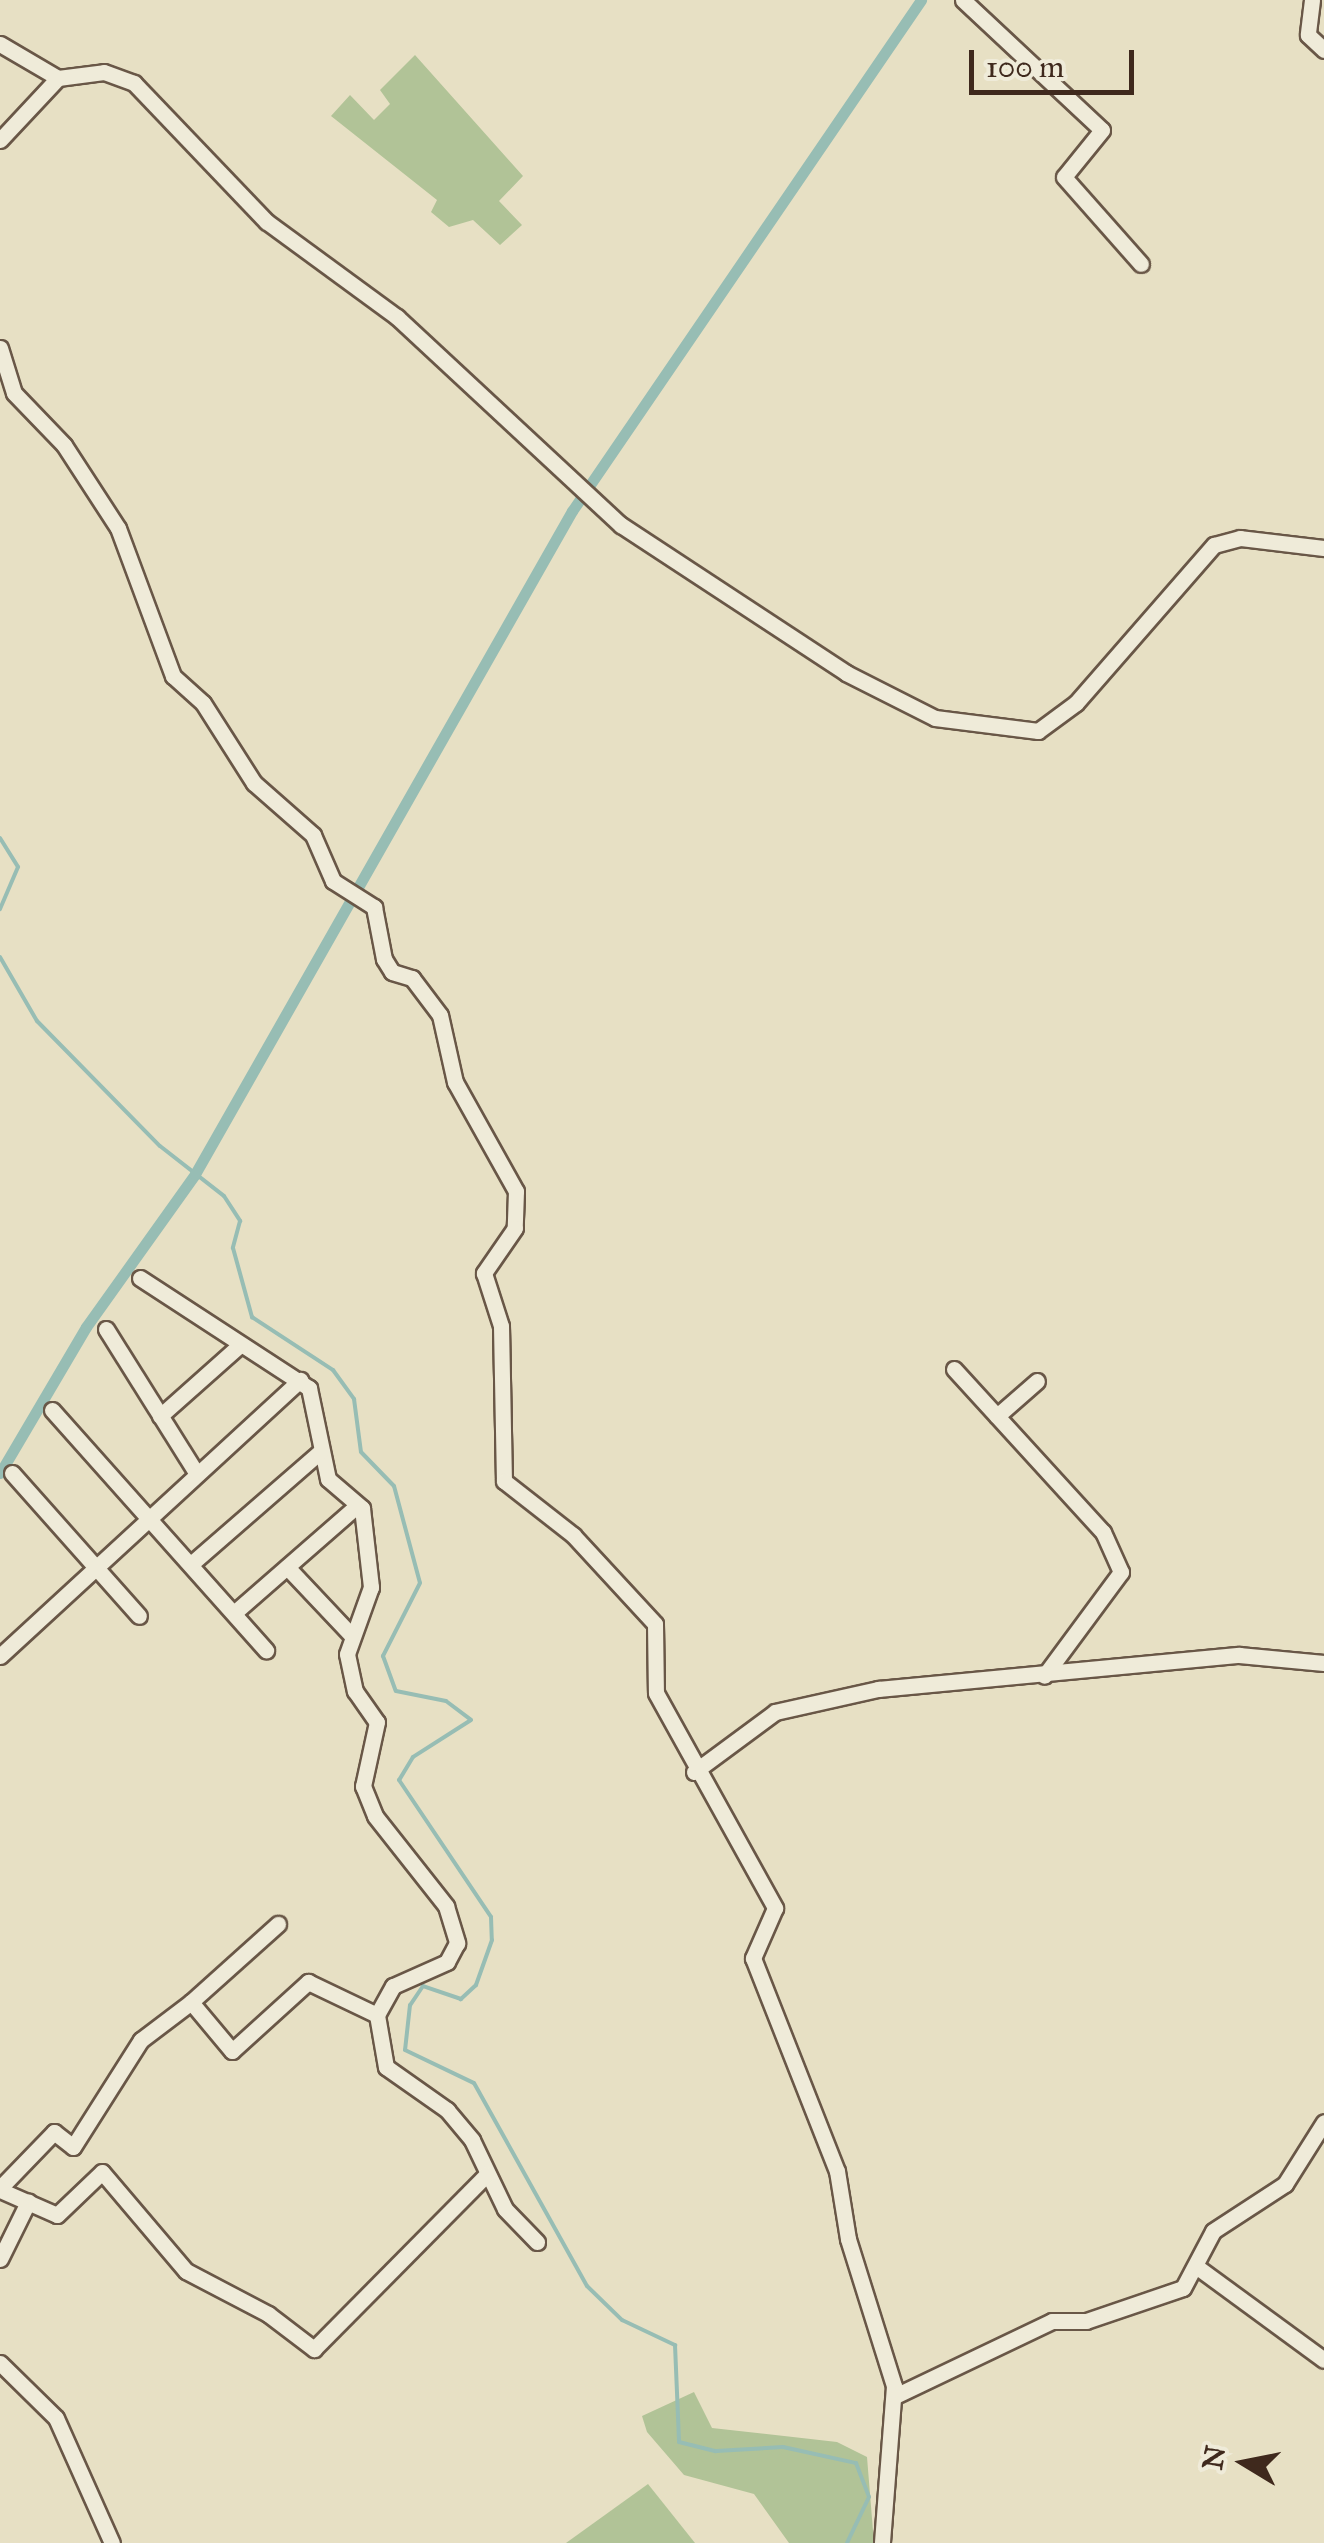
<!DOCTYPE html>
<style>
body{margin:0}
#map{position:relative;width:1324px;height:2543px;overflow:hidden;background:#e7e0c4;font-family:"IM FELL Great Primer",serif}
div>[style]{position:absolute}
.green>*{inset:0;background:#b1c397}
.stream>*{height:4px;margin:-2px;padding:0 2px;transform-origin:2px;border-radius:2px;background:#97bdb4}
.canal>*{height:11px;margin:-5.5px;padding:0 5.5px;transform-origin:5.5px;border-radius:5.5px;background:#97bdb4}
.roads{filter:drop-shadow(2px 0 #695747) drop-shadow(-2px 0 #695747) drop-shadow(0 2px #695747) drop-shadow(0 -2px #695747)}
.minor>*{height:15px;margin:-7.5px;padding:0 7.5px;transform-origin:7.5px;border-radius:7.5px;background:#efebd9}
span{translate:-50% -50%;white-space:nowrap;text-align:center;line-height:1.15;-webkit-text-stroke:8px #efebd9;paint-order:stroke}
.north{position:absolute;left:1194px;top:2413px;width:100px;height:100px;-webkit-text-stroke:8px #efebd9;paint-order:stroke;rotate:280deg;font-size:28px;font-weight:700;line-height:40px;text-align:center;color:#3f291d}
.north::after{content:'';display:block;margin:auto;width:35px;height:45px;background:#3f291d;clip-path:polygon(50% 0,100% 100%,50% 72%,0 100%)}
.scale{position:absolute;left:969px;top:50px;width:165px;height:45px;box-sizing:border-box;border:5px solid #3f291d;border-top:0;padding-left:12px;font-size:30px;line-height:35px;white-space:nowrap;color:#3f291d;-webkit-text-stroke:8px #efebd9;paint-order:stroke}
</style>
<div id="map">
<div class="green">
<i style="clip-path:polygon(415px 55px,523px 176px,499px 201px,522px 225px,500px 245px,473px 220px,449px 227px,431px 212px,437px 200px,331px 116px,350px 95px,374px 120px,390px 104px,380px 90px)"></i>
<i style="clip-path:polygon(694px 2392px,712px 2428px,837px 2442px,867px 2457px,874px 2543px,789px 2543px,754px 2494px,684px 2475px,647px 2432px,642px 2416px)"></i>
<i style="clip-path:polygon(648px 2484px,695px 2543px,566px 2543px)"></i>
</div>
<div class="stream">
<i style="left:0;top:838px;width:34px;rotate:58deg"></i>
<i style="left:18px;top:867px;width:46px;rotate:113.2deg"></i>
<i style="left:0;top:957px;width:74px;rotate:60deg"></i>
<i style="left:37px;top:1021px;width:175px;rotate:45.5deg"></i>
<i style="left:160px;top:1146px;width:81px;rotate:38deg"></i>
<i style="left:224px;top:1196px;width:30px;rotate:57deg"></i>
<i style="left:240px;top:1221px;width:28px;rotate:105deg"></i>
<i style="left:233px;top:1248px;width:72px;rotate:74.6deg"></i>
<i style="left:252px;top:1317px;width:97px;rotate:33.2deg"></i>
<i style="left:333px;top:1370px;width:36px;rotate:54deg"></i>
<i style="left:354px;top:1399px;width:53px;rotate:82.5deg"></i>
<i style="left:361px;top:1452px;width:47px;rotate:45.9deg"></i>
<i style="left:394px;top:1486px;width:100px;rotate:75deg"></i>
<i style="left:420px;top:1583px;width:82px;rotate:116.9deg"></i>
<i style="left:383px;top:1656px;width:37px;rotate:70deg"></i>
<i style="left:396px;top:1691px;width:51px;rotate:11.3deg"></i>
<i style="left:446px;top:1701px;width:31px;rotate:37deg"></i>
<i style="left:471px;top:1720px;width:69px;rotate:147.5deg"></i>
<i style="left:413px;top:1757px;width:27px;rotate:121deg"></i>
<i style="left:399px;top:1780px;width:165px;rotate:56.1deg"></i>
<i style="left:491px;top:1917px;width:23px;rotate:88deg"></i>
<i style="left:492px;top:1940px;width:48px;rotate:109.6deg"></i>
<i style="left:476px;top:1985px;width:21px;rotate:137deg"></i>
<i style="left:461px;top:1999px;width:40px;rotate:-161.1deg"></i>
<i style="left:423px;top:1986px;width:23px;rotate:124deg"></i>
<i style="left:410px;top:2005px;width:45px;rotate:96.3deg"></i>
<i style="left:405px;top:2050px;width:76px;rotate:25.6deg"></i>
<i style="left:474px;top:2083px;width:232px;rotate:60.9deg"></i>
<i style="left:587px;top:2286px;width:49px;rotate:44.2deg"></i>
<i style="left:622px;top:2320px;width:59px;rotate:25.3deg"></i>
<i style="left:675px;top:2345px;width:97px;rotate:87.6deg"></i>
<i style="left:679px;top:2442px;width:38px;rotate:14deg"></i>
<i style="left:716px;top:2451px;width:67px;rotate:-3.4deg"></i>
<i style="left:783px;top:2447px;width:75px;rotate:12.4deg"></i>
<i style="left:856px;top:2463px;width:36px;rotate:69deg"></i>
<i style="left:869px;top:2497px;width:51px;rotate:115.6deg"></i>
</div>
<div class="canal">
<i style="left:0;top:1473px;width:169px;rotate:-59.5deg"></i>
<i style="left:86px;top:1327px;width:188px;rotate:-54.5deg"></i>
<i style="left:195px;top:1174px;width:763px;rotate:-60.38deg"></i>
<i style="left:572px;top:511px;width:619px;rotate:-55.67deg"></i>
</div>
<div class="roads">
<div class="minor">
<i style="left:963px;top:0;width:190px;rotate:43.1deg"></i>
<i style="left:1102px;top:130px;width:60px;rotate:129deg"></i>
<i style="left:1064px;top:177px;width:116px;rotate:48.5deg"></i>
<i style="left:1312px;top:0;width:35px;rotate:97deg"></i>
<i style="left:1308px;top:35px;width:22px;rotate:43deg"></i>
<i style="left:0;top:44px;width:67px;rotate:30.4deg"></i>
<i style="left:58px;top:78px;width:46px;rotate:-7.4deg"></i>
<i style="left:104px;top:72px;width:32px;rotate:20deg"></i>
<i style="left:134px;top:83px;width:192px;rotate:46.3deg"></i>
<i style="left:267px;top:222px;width:161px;rotate:36.2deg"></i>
<i style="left:397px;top:317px;width:306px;rotate:42.9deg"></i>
<i style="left:621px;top:525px;width:269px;rotate:33.3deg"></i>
<i style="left:846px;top:673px;width:100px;rotate:26.8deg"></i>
<i style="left:935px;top:718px;width:104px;rotate:7.2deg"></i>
<i style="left:1038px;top:731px;width:47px;rotate:-36.4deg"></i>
<i style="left:1076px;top:703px;width:210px;rotate:-48.9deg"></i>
<i style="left:1214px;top:545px;width:27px;rotate:-15deg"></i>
<i style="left:1240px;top:538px;width:85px;rotate:6.8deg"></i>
<i style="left:0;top:140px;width:85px;rotate:-46.9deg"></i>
<i style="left:0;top:348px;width:47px;rotate:72.7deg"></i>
<i style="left:14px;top:393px;width:72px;rotate:46.1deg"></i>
<i style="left:64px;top:445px;width:99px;rotate:57deg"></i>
<i style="left:118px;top:528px;width:158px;rotate:69.6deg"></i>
<i style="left:173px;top:676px;width:40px;rotate:42deg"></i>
<i style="left:203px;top:703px;width:95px;rotate:57.5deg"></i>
<i style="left:254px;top:783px;width:79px;rotate:41.4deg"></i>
<i style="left:313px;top:835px;width:50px;rotate:66.5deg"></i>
<i style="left:333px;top:881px;width:49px;rotate:32.4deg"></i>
<i style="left:374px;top:907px;width:53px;rotate:79.1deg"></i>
<i style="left:384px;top:959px;width:15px;rotate:58deg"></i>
<i style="left:392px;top:972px;width:21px;rotate:17deg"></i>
<i style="left:412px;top:978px;width:46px;rotate:52.9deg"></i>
<i style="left:440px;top:1015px;width:69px;rotate:77.4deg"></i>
<i style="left:455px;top:1082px;width:125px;rotate:60.8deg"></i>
<i style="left:516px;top:1191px;width:37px;rotate:92deg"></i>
<i style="left:515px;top:1228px;width:55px;rotate:124.6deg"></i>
<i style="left:484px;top:1273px;width:56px;rotate:72.2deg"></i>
<i style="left:501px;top:1326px;width:155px;rotate:88.9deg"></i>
<i style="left:504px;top:1481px;width:88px;rotate:38deg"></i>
<i style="left:573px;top:1535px;width:121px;rotate:47.3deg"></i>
<i style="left:655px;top:1624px;width:69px;rotate:89.2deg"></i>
<i style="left:656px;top:1693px;width:246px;rotate:61deg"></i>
<i style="left:775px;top:1908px;width:55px;rotate:113.7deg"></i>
<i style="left:753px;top:1958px;width:229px;rotate:68.5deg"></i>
<i style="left:837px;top:2171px;width:69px;rotate:80.8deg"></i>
<i style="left:848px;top:2239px;width:154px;rotate:72.6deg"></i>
<i style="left:894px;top:2386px;width:157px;rotate:94.4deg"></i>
<i style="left:140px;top:1278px;width:202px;rotate:33.1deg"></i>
<i style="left:309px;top:1388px;width:93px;rotate:78.2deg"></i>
<i style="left:328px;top:1479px;width:45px;rotate:40.5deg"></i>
<i style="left:362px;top:1508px;width:80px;rotate:83.5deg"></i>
<i style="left:371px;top:1587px;width:71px;rotate:109.7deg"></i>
<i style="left:347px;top:1654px;width:38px;rotate:78deg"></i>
<i style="left:355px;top:1691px;width:38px;rotate:55deg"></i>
<i style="left:377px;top:1722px;width:66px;rotate:102.3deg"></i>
<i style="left:363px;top:1786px;width:32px;rotate:68deg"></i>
<i style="left:375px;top:1816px;width:115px;rotate:51.7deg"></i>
<i style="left:446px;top:1906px;width:39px;rotate:73deg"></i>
<i style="left:457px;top:1943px;width:21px;rotate:118deg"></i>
<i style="left:447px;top:1962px;width:59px;rotate:156deg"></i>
<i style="left:393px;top:1986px;width:33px;rotate:119deg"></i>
<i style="left:106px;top:1329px;width:168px;rotate:57.9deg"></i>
<i style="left:954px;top:1369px;width:221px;rotate:47.6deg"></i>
<i style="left:1103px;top:1532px;width:44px;rotate:65.8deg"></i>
<i style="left:1121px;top:1572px;width:129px;rotate:126.5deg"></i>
<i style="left:52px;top:1410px;width:322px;rotate:48.3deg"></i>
<i style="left:160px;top:1416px;width:107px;rotate:-41.6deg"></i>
<i style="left:997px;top:1416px;width:53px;rotate:-41.2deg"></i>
<i style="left:12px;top:1473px;width:191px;rotate:48.4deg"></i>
<i style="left:191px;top:1564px;width:172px;rotate:-41deg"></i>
<i style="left:287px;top:1567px;width:93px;rotate:46.7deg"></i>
<i style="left:234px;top:1613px;width:164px;rotate:-41.1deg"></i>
<i style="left:0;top:1656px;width:408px;rotate:-42.6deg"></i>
<i style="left:694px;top:1772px;width:101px;rotate:-36.5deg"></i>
<i style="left:775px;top:1712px;width:106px;rotate:-12.6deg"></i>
<i style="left:878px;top:1689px;width:363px;rotate:-5.4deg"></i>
<i style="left:1239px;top:1655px;width:85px;rotate:5.4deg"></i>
<i style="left:191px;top:2002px;width:117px;rotate:-41.9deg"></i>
<i style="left:0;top:2188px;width:78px;rotate:-46deg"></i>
<i style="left:54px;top:2132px;width:24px;rotate:38deg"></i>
<i style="left:73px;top:2147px;width:127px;rotate:-57.6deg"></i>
<i style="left:141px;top:2040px;width:63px;rotate:-37.2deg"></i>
<i style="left:191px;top:2002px;width:64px;rotate:50.1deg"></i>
<i style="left:232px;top:2051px;width:103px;rotate:-42.2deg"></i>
<i style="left:308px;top:1982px;width:76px;rotate:25.6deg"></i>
<i style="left:377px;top:2015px;width:53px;rotate:80.2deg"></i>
<i style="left:386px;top:2067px;width:75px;rotate:35.2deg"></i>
<i style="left:447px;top:2110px;width:39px;rotate:50deg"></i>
<i style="left:472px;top:2140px;width:76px;rotate:64.4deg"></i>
<i style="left:505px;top:2209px;width:46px;rotate:45.9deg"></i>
<i style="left:0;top:2190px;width:62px;rotate:23.7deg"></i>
<i style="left:57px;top:2215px;width:62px;rotate:-43.7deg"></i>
<i style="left:102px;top:2172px;width:130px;rotate:49.7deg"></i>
<i style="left:186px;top:2271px;width:93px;rotate:27.7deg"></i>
<i style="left:268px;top:2314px;width:58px;rotate:37.3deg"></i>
<i style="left:314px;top:2349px;width:246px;rotate:-45.3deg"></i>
<i style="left:0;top:2259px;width:64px;rotate:-63.8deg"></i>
<i style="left:1197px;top:2267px;width:157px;rotate:36.2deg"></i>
<i style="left:0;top:2363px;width:78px;rotate:44.5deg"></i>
<i style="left:56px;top:2418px;width:137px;rotate:65.9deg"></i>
<i style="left:895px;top:2396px;width:174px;rotate:-25.5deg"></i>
<i style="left:1052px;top:2321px;width:34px"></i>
<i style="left:1086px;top:2321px;width:102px;rotate:-18.8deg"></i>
<i style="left:1183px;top:2288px;width:64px;rotate:-62.2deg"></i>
<i style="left:1213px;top:2231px;width:86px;rotate:-33.1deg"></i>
<i style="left:1285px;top:2184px;width:73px;rotate:-57.8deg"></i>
</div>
</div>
<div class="north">N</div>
<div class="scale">100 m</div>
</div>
